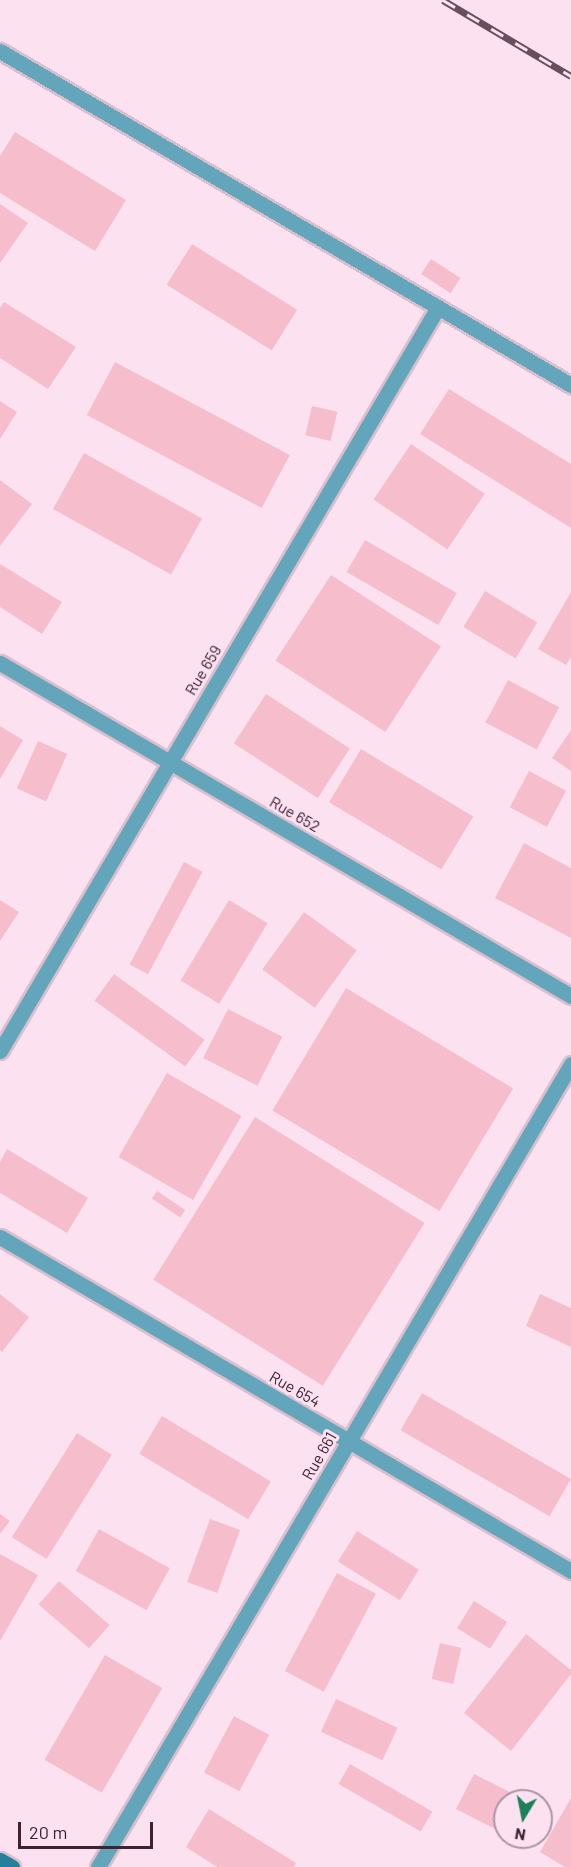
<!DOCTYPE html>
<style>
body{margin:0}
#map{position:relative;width:571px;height:1867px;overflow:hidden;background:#fce1f0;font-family:Barlow,sans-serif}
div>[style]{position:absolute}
.building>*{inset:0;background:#f6becc;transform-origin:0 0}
.roads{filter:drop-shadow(2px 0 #d9bfce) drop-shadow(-2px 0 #d9bfce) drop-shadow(0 2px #d9bfce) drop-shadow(0 -2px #d9bfce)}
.street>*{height:15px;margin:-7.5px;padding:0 7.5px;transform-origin:7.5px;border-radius:7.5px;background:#63a6bc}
.secondary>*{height:15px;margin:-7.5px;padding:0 7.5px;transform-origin:7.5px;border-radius:7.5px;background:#26809b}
.rail>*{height:7px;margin-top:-3.5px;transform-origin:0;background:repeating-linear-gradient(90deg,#fce1f0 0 14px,#674f5e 0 28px);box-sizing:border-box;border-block:2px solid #674f5e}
span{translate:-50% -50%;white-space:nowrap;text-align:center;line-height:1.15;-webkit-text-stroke:6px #fce1f0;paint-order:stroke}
.street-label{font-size:16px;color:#3b2332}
.north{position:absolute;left:493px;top:1789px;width:60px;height:60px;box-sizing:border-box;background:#fce1f0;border:2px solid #af95a4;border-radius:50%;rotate:190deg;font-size:16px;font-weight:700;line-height:24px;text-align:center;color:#3b2332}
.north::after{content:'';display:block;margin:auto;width:21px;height:27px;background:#1c815a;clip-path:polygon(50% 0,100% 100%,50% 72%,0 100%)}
.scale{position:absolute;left:18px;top:1822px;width:135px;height:27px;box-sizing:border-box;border:3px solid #3b2332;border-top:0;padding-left:8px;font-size:18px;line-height:21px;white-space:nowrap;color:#3b2332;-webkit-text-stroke:4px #fce1f0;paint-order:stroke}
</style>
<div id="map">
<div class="building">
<i style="clip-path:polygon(15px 132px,126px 200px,95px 251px,0 193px,0 156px)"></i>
<i style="clip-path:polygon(0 204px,28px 223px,0 263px)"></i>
<i style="left:192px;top:244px;width:124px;height:48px;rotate:32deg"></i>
<i style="left:431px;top:259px;width:35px;height:18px;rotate:33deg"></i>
<i style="clip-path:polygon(4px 302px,76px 347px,48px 389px,0 358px,0 308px)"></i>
<i style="left:115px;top:362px;width:198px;height:60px;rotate:28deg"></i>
<i style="clip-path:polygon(449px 389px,571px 464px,571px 528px,420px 434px)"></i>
<i style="clip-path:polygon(0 401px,17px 412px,0 439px)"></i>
<i style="left:312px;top:406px;width:26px;height:30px;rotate:13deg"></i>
<i style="left:411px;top:444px;width:89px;height:67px;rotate:34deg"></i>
<i style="left:84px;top:453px;width:135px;height:64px;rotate:29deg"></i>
<i style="clip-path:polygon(0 480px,32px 504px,0 546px)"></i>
<i style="left:365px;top:540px;width:106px;height:37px;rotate:30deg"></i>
<i style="clip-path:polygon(0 564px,62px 602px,42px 634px,0 607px)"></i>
<i style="left:331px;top:575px;width:131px;height:102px;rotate:33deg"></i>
<i style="left:485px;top:591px;width:61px;height:42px;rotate:31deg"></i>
<i style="clip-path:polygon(571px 592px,571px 657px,566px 665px,538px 649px)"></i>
<i style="left:508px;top:680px;width:58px;height:48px;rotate:28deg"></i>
<i style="left:266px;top:694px;width:100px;height:59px;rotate:33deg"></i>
<i style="clip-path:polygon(0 726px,23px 740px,0 779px)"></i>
<i style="clip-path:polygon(571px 730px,571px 771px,552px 758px)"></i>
<i style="left:38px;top:741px;width:32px;height:52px;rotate:24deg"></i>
<i style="left:361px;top:749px;width:131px;height:62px;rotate:31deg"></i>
<i style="left:529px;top:771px;width:42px;height:41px;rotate:28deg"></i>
<i style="clip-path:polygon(524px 843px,571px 868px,571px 938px,495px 898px)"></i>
<i style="left:184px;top:862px;width:21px;height:116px;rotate:28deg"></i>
<i style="clip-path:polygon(0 900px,19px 912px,0 941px)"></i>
<i style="left:229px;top:900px;width:45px;height:94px;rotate:31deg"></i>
<i style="left:304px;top:912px;width:65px;height:71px;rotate:36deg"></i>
<i style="left:114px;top:974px;width:112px;height:33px;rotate:36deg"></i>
<i style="left:346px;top:988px;width:195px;height:143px;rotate:31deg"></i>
<i style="left:228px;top:1009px;width:61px;height:55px;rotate:27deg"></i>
<i style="left:167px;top:1073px;width:86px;height:97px;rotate:30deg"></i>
<i style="left:255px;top:1117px;width:200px;height:192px;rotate:32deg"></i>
<i style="clip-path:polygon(7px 1149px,88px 1198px,67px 1233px,0 1193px,0 1162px)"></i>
<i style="left:157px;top:1191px;width:34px;height:9px;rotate:34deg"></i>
<i style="clip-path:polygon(0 1294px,29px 1317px,2px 1352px,0 1350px)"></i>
<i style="clip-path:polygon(540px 1294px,571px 1308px,571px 1347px,526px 1326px)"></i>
<i style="left:422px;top:1393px;width:172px;height:43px;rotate:30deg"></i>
<i style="left:162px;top:1416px;width:127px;height:44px;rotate:31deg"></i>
<i style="left:77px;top:1433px;width:41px;height:123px;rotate:32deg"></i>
<i style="clip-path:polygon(0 1514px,10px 1521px,0 1534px)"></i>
<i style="left:210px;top:1519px;width:32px;height:67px;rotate:20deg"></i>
<i style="left:99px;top:1529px;width:81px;height:48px;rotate:29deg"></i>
<i style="left:357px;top:1531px;width:73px;height:36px;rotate:32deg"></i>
<i style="clip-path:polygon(0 1554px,38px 1575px,0 1641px)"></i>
<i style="left:337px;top:1573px;width:44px;height:111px;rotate:28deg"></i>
<i style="left:59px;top:1581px;width:67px;height:31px;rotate:41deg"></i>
<i style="left:474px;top:1601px;width:39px;height:32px;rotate:32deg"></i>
<i style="clip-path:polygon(526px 1634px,571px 1670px,571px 1674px,511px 1751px,464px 1713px)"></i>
<i style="left:440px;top:1643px;width:22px;height:37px;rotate:13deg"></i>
<i style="left:105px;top:1655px;width:66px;height:121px;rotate:30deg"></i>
<i style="left:336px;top:1699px;width:68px;height:36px;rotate:25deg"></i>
<i style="left:234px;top:1716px;width:40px;height:64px;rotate:28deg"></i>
<i style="left:350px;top:1764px;width:95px;height:23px;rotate:30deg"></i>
<i style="clip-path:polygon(474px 1774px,528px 1801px,505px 1801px,505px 1834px,456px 1809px)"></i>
<i style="clip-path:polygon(571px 1798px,571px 1867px,565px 1867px,540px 1852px)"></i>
<i style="clip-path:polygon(209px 1809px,296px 1863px,294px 1867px,217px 1867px,186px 1847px)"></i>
<i style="clip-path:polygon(511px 1837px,534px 1837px,530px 1847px)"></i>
</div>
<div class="roads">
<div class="street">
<i style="left:0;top:51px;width:662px;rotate:30.33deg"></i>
<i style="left:0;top:663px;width:661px;rotate:30.25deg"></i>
<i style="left:0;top:1051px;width:863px;rotate:-59.51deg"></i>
<i style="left:0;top:1237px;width:662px;rotate:30.33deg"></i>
<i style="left:98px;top:1867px;width:932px;rotate:-59.5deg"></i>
</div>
<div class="secondary">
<i style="left:0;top:1860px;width:14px;rotate:30deg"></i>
</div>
</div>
<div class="rail">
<i style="left:443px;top:0;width:149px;rotate:30.7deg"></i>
</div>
<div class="street-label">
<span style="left:203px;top:670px;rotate:-59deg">Rue 659</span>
<span style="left:295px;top:814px;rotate:30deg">Rue 652</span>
<span style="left:295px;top:1389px;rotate:30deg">Rue 654</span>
<span style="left:319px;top:1456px;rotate:-60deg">Rue 661</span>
</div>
<div class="north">N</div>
<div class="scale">20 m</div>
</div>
